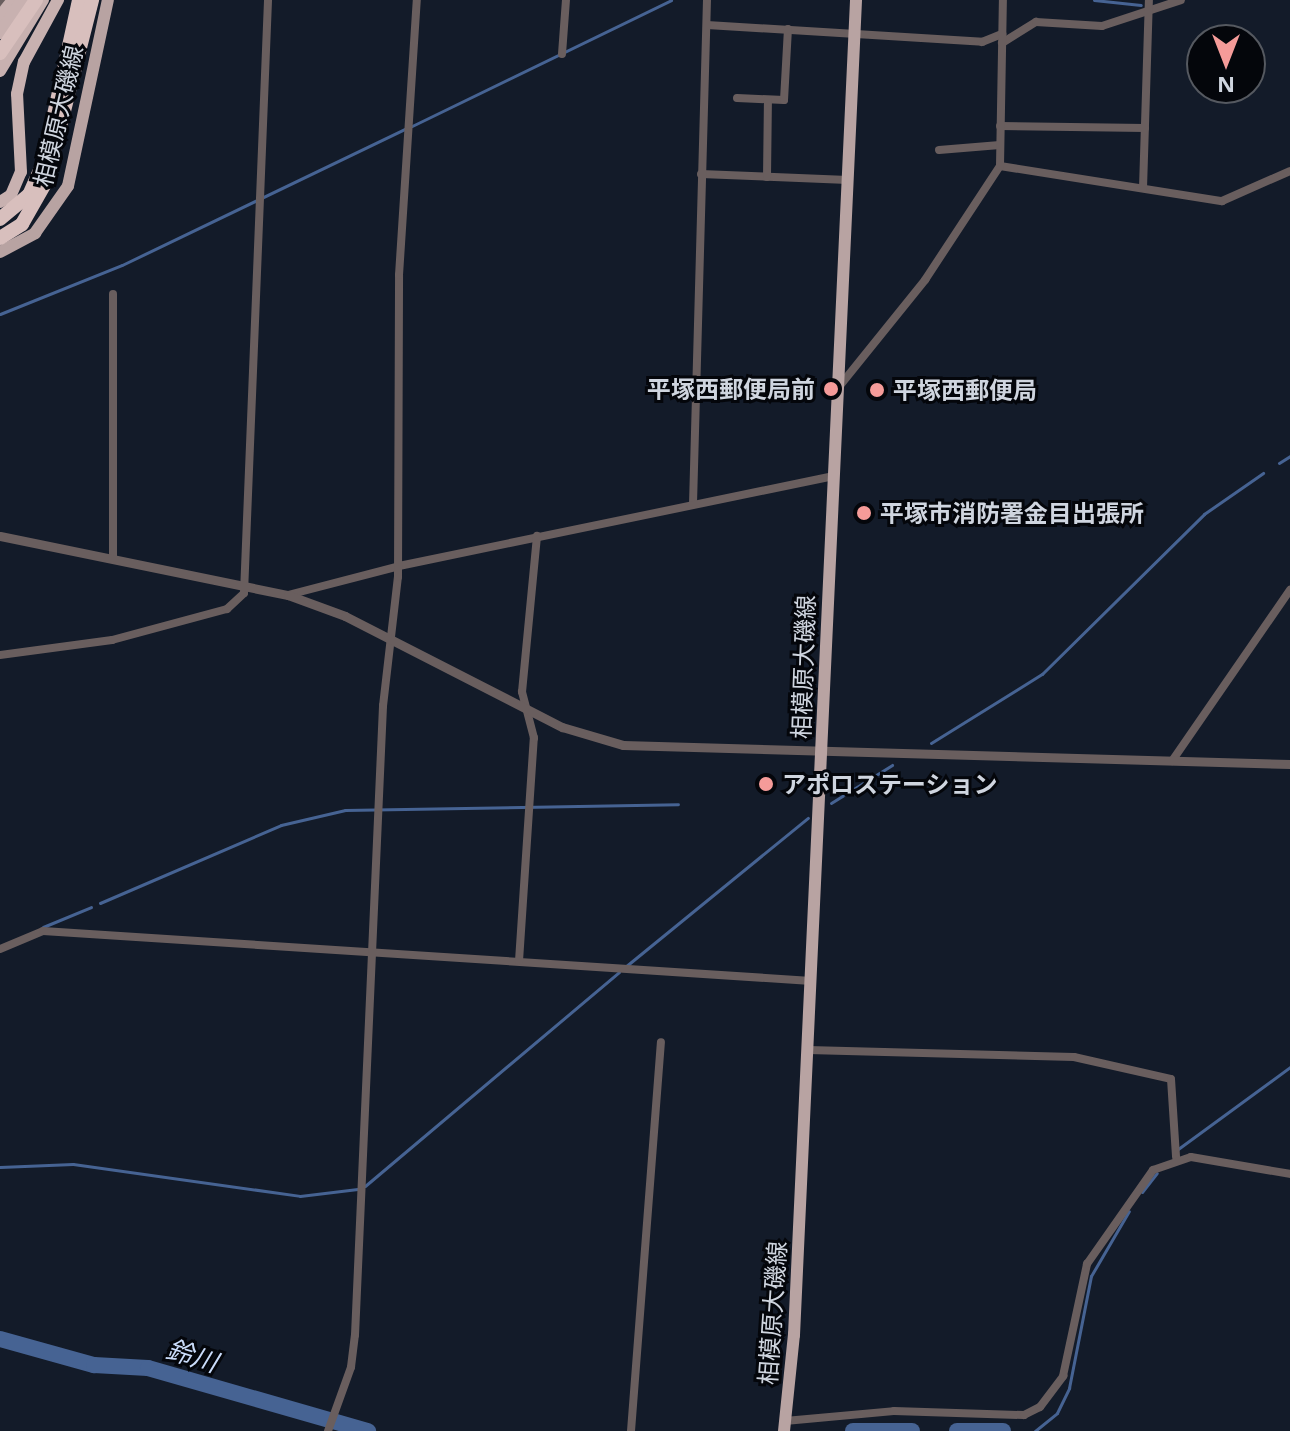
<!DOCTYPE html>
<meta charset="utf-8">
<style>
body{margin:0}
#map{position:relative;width:1290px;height:1431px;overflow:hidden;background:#131b29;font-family:"Noto Sans","Noto Sans JP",sans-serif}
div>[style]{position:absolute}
.stream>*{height:3px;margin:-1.5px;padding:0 1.5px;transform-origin:1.5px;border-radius:1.5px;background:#466393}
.river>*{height:16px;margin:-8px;padding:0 8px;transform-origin:8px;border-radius:8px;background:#466393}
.minor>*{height:8px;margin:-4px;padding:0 4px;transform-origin:4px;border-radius:4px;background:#695e5e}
.tertiary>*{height:9px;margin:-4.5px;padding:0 4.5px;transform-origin:4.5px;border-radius:4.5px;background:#695e5e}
.primary>*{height:12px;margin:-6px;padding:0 6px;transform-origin:6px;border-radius:6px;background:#b8a3a2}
.trunk>*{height:12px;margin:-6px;padding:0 6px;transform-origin:6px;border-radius:6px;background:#c8b1b0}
.motorway>*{height:14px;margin:-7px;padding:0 7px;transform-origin:7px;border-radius:7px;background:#d8bfbd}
.dots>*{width:22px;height:22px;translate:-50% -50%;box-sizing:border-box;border:4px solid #04060b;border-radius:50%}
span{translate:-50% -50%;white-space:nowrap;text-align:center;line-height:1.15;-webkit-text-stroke:6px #04060b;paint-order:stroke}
.street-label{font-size:24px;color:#cfd5df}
.poi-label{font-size:24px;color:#cfd5df;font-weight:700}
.right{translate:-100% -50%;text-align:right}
.left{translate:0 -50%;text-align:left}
.water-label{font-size:26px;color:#cadcfa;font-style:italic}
.north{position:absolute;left:1186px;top:24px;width:80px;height:80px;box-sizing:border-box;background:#04060b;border:2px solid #555960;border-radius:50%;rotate:180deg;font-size:22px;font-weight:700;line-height:32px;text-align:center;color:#cfd5df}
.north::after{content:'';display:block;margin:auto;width:28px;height:36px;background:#f59b99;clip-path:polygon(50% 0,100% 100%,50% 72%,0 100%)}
</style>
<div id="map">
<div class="stream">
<i style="left:1094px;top:0;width:47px;rotate:6.1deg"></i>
<i style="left:412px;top:126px;width:288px;rotate:-25.9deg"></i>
<i style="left:0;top:314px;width:131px;rotate:-21.9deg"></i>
<i style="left:122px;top:265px;width:314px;rotate:-25.7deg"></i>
<i style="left:1279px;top:463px;width:13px;rotate:-32deg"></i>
<i style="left:931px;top:743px;width:131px;rotate:-31.9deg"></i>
<i style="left:1042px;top:674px;width:228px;rotate:-44.6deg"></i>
<i style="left:1204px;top:514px;width:72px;rotate:-34.8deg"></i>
<i style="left:831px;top:803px;width:72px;rotate:-31.9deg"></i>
<i style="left:100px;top:903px;width:197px;rotate:-23.3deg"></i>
<i style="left:281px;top:825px;width:66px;rotate:-13.2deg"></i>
<i style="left:345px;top:810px;width:333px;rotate:-1deg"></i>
<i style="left:43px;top:927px;width:52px;rotate:-22.6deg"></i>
<i style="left:625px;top:967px;width:236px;rotate:-39.2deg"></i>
<i style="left:1178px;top:1149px;width:139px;rotate:-36.2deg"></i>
<i style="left:0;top:1167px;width:73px;rotate:-2.4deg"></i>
<i style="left:73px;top:1164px;width:229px;rotate:8deg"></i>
<i style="left:300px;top:1196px;width:58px;rotate:-6.9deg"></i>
<i style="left:365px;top:1186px;width:332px;rotate:-40.1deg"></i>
<i style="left:1142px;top:1192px;width:24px;rotate:-52deg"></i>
<i style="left:1035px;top:1431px;width:28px;rotate:-39deg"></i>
<i style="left:1057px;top:1413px;width:28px;rotate:-64deg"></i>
<i style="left:1069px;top:1388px;width:114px;rotate:-78.9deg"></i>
<i style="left:1091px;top:1276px;width:75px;rotate:-59.7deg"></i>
</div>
<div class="river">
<i style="left:0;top:1339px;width:98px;rotate:15.5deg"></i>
<i style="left:94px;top:1365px;width:54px;rotate:3.2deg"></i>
<i style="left:148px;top:1368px;width:229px;rotate:16deg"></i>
<i style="left:853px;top:1431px;width:59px"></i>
<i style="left:957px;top:1431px;width:46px"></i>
</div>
<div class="minor">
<i style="left:0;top:2px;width:3px;rotate:-45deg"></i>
<i style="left:707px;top:25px;width:276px;rotate:3.5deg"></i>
<i style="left:982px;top:42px;width:22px;rotate:-22deg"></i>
<i style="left:1002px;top:43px;width:40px;rotate:-32deg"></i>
<i style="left:1036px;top:22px;width:66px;rotate:3.5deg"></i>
<i style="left:1102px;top:26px;width:83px;rotate:-18.2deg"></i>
<i style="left:562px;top:54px;width:54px;rotate:-85.8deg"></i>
<i style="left:737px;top:98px;width:47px;rotate:2.4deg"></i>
<i style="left:784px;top:100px;width:71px;rotate:-86.8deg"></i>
<i style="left:1000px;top:126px;width:145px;rotate:0.8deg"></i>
<i style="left:939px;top:150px;width:61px;rotate:-4.7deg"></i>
<i style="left:1000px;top:166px;width:225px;rotate:9deg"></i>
<i style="left:1222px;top:201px;width:74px;rotate:-23.8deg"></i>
<i style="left:701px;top:174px;width:147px;rotate:2.3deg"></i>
<i style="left:767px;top:177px;width:77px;rotate:-89.3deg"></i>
<i style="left:1143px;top:188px;width:188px;rotate:-88.2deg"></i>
<i style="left:113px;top:294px;width:263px;rotate:90deg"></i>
<i style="left:838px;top:388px;width:139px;rotate:-51.1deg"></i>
<i style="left:925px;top:280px;width:136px;rotate:-56.7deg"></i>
<i style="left:1000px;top:166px;width:166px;rotate:-89deg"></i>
<i style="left:693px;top:504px;width:504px;rotate:-88.41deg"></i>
<i style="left:288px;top:595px;width:115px;rotate:-14.6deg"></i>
<i style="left:399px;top:566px;width:444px;rotate:-11.7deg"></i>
<i style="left:0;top:655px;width:113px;rotate:-7.6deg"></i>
<i style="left:112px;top:640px;width:119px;rotate:-15.1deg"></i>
<i style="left:227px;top:609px;width:23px;rotate:-43deg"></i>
<i style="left:244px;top:593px;width:593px;rotate:-87.68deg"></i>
<i style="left:1172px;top:761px;width:208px;rotate:-55.4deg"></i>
<i style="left:0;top:949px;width:47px;rotate:-22.7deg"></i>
<i style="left:43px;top:931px;width:770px;rotate:3.72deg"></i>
<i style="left:519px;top:961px;width:224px;rotate:-86.2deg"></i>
<i style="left:534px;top:738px;width:48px;rotate:-104.6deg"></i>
<i style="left:522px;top:692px;width:157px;rotate:-84.5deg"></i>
<i style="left:808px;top:1050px;width:266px;rotate:1.5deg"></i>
<i style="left:1074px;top:1057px;width:99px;rotate:12.8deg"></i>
<i style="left:1171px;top:1079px;width:78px;rotate:86.3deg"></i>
<i style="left:785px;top:1421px;width:109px;rotate:-5.2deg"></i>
<i style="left:894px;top:1411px;width:130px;rotate:1.8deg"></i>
<i style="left:1024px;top:1415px;width:18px;rotate:-27deg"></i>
<i style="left:1040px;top:1407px;width:39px;rotate:-53deg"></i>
<i style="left:1063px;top:1376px;width:115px;rotate:-77.9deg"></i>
<i style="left:1087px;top:1264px;width:115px;rotate:-54.9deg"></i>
<i style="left:1153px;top:1170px;width:40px;rotate:-18.9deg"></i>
<i style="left:1191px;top:1157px;width:100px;rotate:9.7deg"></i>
<i style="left:328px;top:1431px;width:68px;rotate:-70.2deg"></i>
<i style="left:351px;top:1367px;width:32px;rotate:-83deg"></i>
<i style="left:355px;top:1335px;width:630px;rotate:-87.45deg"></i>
<i style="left:383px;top:706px;width:130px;rotate:-83.4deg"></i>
<i style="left:398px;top:577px;width:302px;rotate:-89.8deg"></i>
<i style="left:399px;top:275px;width:276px;rotate:-86.3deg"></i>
<i style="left:631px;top:1431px;width:390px;rotate:-85.6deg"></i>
</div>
<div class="tertiary">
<i style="left:0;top:536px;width:294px;rotate:11.6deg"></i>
<i style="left:288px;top:595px;width:61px;rotate:20.2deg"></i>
<i style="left:345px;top:616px;width:244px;rotate:27.1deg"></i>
<i style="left:562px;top:727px;width:64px;rotate:16.4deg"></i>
<i style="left:623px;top:745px;width:667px;rotate:1.63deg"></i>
</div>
<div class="primary">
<i style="left:0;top:252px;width:40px;rotate:-28deg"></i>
<i style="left:35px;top:233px;width:57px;rotate:-54.9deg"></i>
<i style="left:68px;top:186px;width:190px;rotate:-77.9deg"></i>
<i style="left:784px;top:1431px;width:97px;rotate:-84.1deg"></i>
<i style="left:794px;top:1335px;width:1336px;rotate:-87.34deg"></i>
</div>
<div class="trunk">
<i style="left:0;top:16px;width:21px;rotate:-51deg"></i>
<i style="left:0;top:33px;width:40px;rotate:-56deg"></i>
<i style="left:0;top:71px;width:83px;rotate:-58.8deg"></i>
<i style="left:0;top:202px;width:13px;rotate:-32deg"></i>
<i style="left:11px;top:195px;width:25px;rotate:-67deg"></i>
<i style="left:21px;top:172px;width:78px;rotate:-92.9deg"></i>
<i style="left:17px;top:94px;width:33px;rotate:-78deg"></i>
<i style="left:24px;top:62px;width:71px;rotate:-61.3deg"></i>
</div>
<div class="motorway">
<i style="left:0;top:53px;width:64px;rotate:-55.8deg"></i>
<i style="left:52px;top:124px;width:127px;rotate:-77.7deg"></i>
<i style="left:0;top:219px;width:38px;rotate:-40deg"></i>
<i style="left:29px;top:195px;width:30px;rotate:-66deg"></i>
<i style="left:0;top:238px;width:26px;rotate:-32deg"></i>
<i style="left:22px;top:224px;width:48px;rotate:-60.3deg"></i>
<i style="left:46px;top:182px;width:188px;rotate:-75.8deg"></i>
</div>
<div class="dots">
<i style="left:831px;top:389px;background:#f59b99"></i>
<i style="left:877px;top:390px;background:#f59b99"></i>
<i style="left:864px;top:513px;background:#f59b99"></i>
<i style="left:766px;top:784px;background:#f59b99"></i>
</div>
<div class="street-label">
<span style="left:58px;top:116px;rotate:-77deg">相模原大磯線</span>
<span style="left:803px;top:667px;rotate:-88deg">相模原大磯線</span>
<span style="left:772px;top:1313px;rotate:-86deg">相模原大磯線</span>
</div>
<div class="poi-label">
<span class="right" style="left:815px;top:389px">平塚西郵便局前</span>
<span class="left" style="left:893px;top:390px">平塚西郵便局</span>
<span class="left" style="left:880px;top:513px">平塚市消防署金目出張所</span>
<span class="left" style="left:782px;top:784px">アポロステーション</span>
</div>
<div class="water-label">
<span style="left:192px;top:1356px;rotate:17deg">鈴川</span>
</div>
<div class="north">N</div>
</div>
